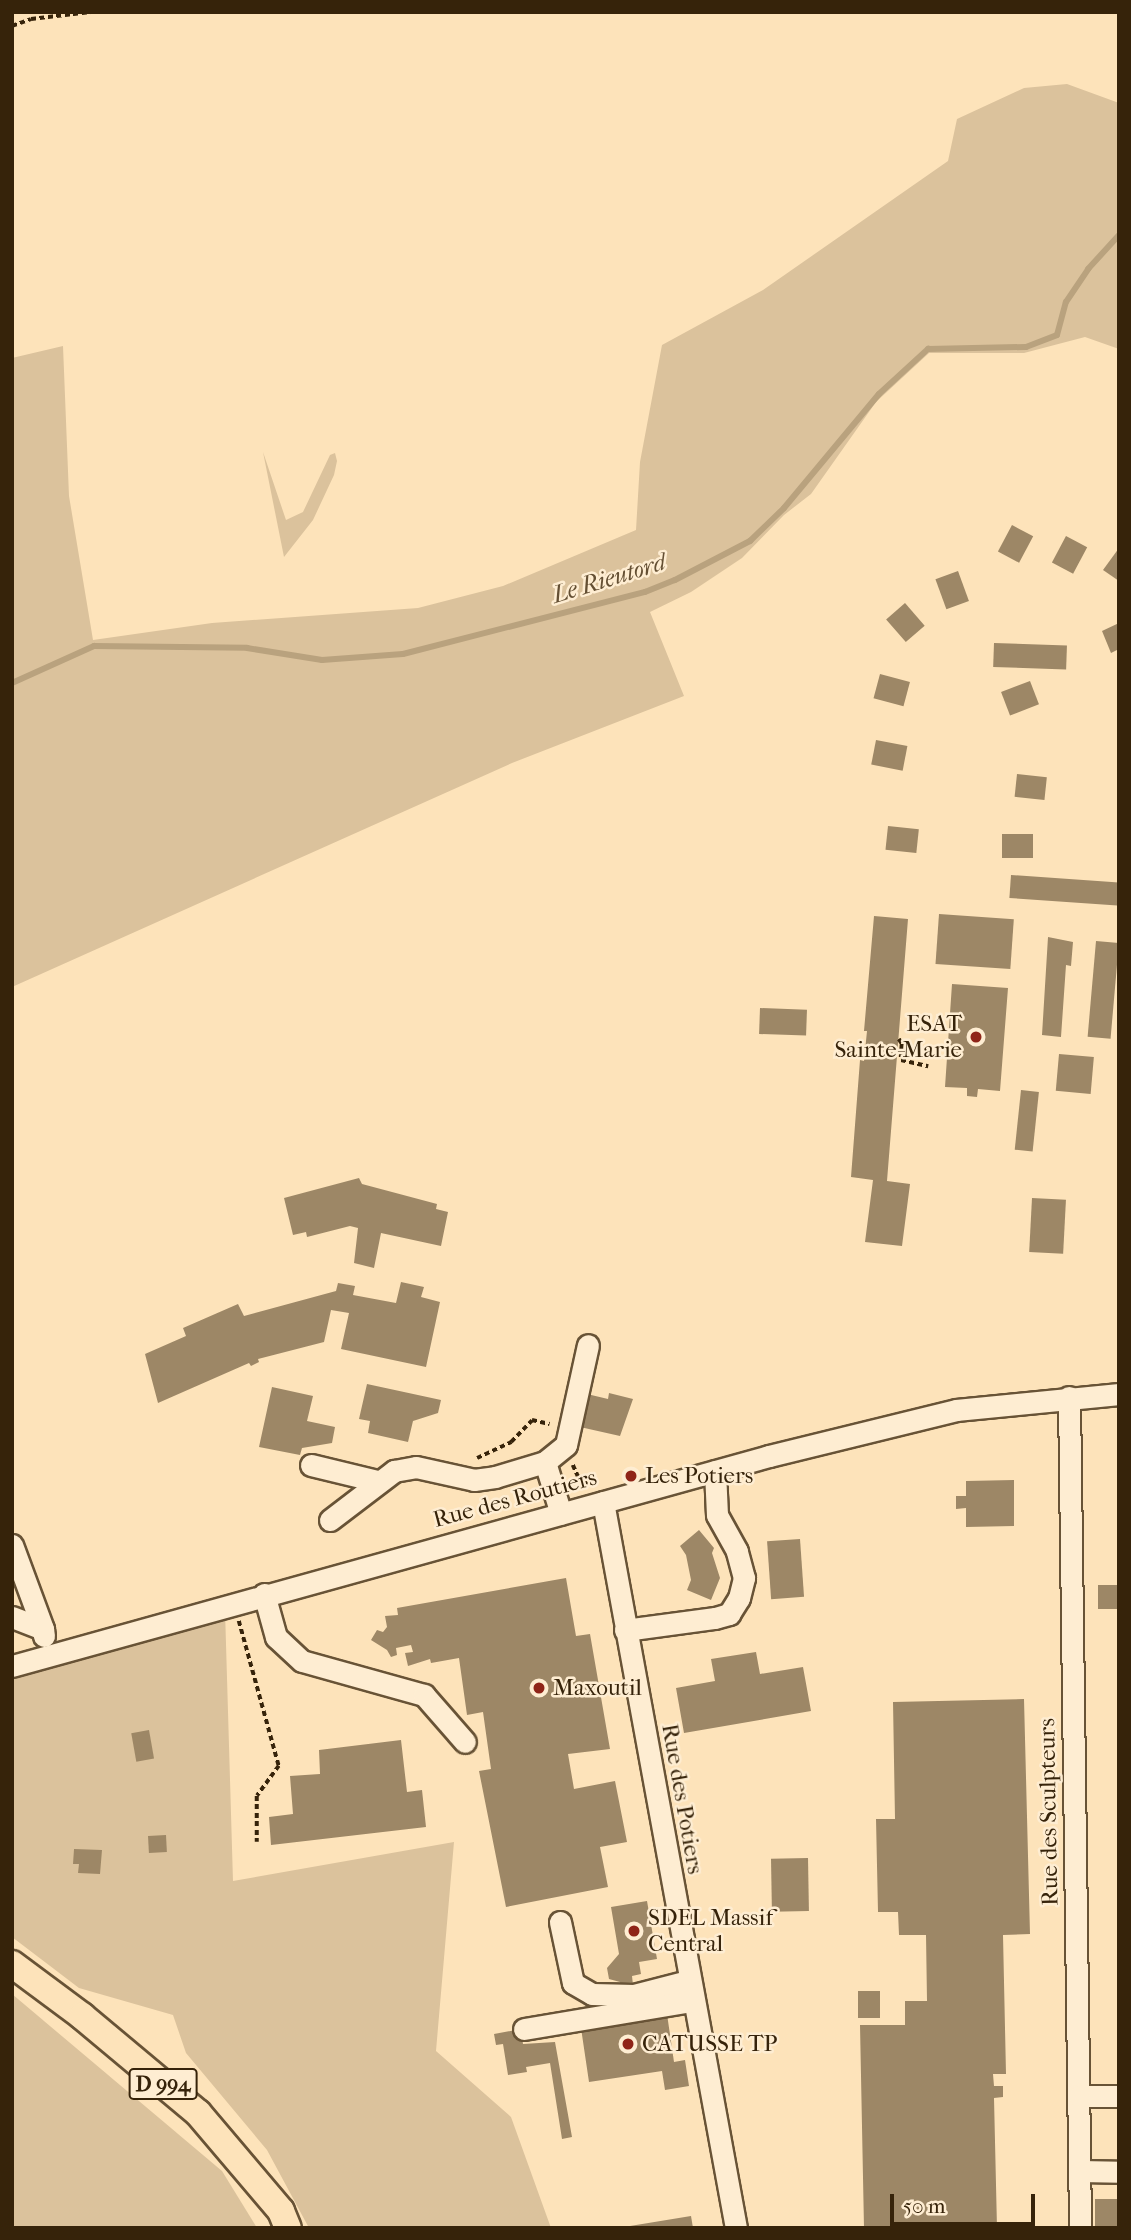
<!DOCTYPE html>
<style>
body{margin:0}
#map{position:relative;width:1131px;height:2240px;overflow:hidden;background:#fde3ba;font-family:"IM FELL French Canon",serif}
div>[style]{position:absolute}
.green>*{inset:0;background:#dbc29c}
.stream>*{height:6px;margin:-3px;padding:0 3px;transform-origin:3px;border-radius:3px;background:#b9a27e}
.building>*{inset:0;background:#9d8766;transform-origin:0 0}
.path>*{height:3.5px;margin-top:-1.75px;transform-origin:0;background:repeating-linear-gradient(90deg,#36230a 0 5px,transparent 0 8.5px)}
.roads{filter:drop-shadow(2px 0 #685336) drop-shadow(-2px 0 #685336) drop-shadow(0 2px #685336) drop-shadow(0 -2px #685336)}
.minor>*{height:21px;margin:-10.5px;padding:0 10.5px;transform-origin:10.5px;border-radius:10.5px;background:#feedd2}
.major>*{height:26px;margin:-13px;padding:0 13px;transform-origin:13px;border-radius:13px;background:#fde3ba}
.dots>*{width:19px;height:19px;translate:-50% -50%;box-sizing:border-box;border:4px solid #feedd2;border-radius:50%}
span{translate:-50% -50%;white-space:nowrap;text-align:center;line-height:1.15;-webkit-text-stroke:5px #feedd2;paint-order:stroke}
.shield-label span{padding:2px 5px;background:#feedd2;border:2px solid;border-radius:5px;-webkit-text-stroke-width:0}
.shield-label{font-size:21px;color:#36230a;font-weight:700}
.poi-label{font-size:23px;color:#36230a}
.right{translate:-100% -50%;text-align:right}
.left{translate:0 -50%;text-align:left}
.street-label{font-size:23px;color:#36230a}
.water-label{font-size:24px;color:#644f33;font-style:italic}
.frame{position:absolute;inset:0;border:14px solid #36230a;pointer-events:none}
.scale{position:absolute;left:890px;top:2194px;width:145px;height:32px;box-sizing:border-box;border:4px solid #36230a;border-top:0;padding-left:9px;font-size:21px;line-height:24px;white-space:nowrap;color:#36230a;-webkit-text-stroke:5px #feedd2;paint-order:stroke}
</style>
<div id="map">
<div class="green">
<i style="clip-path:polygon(1067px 84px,1119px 103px,1119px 349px,1085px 337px,1024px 353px,929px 353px,876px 402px,811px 494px,784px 515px,742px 558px,691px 592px,650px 612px,684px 696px,512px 763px,12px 987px,12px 358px,63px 346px,69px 496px,93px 640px,212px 623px,418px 608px,503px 586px,636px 530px,640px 462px,662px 345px,763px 290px,948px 161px,957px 119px,1024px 88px)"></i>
<i style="clip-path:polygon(263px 452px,286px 520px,303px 512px,330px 455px,335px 453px,337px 461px,334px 475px,313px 520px,284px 557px)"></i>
<i style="clip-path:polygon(225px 1610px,233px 1881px,454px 1842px,436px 2051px,511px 2117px,551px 2228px,309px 2228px,267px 2150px,186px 2053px,173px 2015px,79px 1988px,12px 1937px,12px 1674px)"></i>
<i style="clip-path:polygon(12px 1994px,222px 2171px,257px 2228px,12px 2228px)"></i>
</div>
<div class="stream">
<i style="left:12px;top:683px;width:90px;rotate:-24.3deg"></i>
<i style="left:94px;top:646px;width:153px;rotate:0.7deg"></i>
<i style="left:247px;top:648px;width:76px;rotate:9.1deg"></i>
<i style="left:322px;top:660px;width:81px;rotate:-4.2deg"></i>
<i style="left:403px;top:654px;width:250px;rotate:-14.4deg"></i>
<i style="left:645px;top:592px;width:32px;rotate:-22deg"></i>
<i style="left:675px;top:580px;width:85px;rotate:-27.5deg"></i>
<i style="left:750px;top:541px;width:47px;rotate:-44.1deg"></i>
<i style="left:784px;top:508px;width:148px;rotate:-50.2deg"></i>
<i style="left:879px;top:394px;width:67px;rotate:-42.6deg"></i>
<i style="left:928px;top:349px;width:98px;rotate:-1.2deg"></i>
<i style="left:1026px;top:347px;width:33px;rotate:-21deg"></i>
<i style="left:1057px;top:335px;width:34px;rotate:-75deg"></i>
<i style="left:1066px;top:302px;width:40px;rotate:-56deg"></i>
<i style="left:1088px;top:269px;width:46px;rotate:-47.6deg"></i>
</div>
<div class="building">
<i style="left:1012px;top:525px;width:24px;height:30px;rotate:28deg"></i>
<i style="left:1066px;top:536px;width:24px;height:30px;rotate:28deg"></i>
<i style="clip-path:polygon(1119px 548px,1119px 581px,1103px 570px)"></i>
<i style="left:958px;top:571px;width:32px;height:24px;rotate:70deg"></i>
<i style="left:905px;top:603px;width:30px;height:25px;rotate:49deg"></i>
<i style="clip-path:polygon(1119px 623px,1119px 649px,1111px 653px,1102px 631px)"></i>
<i style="left:994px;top:643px;width:73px;height:24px;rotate:2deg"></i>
<i style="left:880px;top:674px;width:31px;height:25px;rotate:15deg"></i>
<i style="left:1030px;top:681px;width:25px;height:31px;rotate:69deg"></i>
<i style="left:876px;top:740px;width:32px;height:25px;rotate:11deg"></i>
<i style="left:1017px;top:774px;width:30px;height:23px;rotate:6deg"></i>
<i style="left:888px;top:826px;width:31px;height:24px;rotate:6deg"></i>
<i style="left:1002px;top:834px;width:31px;height:24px"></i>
<i style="left:1011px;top:875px;width:108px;height:23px;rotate:4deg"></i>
<i style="left:939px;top:914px;width:75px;height:50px;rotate:4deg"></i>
<i style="clip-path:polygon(874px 916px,908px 919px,887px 1181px,910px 1184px,902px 1246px,865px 1242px,873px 1180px,851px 1177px,860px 1060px,864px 1061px,867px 1031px,864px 1031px)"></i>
<i style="clip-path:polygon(1048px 937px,1073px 942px,1071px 966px,1066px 965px,1061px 1037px,1042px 1035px)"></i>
<i style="left:1096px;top:941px;width:23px;height:96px;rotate:5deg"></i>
<i style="clip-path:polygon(952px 984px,1008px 988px,1000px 1091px,978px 1089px,977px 1097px,967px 1096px,967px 1088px,945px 1087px)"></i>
<i style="left:760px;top:1008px;width:47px;height:26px;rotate:2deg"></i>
<i style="left:1059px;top:1054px;width:35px;height:37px;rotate:5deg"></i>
<i style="left:1021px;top:1090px;width:18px;height:60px;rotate:6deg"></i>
<i style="clip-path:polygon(359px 1178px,362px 1184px,437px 1204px,436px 1209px,448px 1212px,441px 1246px,381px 1233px,374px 1268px,354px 1263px,358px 1228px,350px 1226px,307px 1237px,306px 1232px,293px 1235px,284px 1198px)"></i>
<i style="left:1032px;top:1198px;width:34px;height:54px;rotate:3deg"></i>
<i style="clip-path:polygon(401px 1282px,424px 1287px,421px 1297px,440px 1302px,426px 1367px,341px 1349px,349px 1313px,331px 1310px,324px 1342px,258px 1359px,259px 1362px,251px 1366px,249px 1363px,158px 1403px,145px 1354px,186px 1336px,183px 1328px,238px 1304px,244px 1316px,336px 1291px,338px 1283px,355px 1286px,353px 1295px,396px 1303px)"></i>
<i style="clip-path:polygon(367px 1384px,441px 1400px,438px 1413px,413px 1421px,408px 1442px,368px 1433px,370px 1421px,359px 1419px)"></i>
<i style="clip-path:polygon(272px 1387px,313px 1396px,307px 1421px,335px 1427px,332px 1443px,302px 1448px,300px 1455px,259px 1447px)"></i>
<i style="clip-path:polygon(609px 1393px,633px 1399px,620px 1436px,580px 1427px,587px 1394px,608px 1399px)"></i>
<i style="clip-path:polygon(1014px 1480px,1014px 1526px,966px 1527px,966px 1508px,956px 1509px,956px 1496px,966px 1496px,966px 1481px)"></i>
<i style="clip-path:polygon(699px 1530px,714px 1548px,712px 1553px,720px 1578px,711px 1600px,687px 1590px,691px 1580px,686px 1555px,680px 1546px)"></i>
<i style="left:800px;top:1539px;width:58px;height:33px;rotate:86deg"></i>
<i style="clip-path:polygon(566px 1578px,576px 1636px,590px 1634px,610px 1749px,568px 1754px,574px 1789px,615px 1781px,627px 1842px,600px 1847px,608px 1887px,506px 1907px,479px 1771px,491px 1769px,483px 1712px,467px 1715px,459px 1658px,431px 1663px,430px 1659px,408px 1666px,405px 1653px,413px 1652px,411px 1645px,396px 1648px,397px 1655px,391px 1657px,387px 1650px,371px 1640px,377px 1630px,383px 1632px,387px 1627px,385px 1616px,398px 1615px,397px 1608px)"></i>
<i style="left:1098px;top:1585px;width:21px;height:24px"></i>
<i style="clip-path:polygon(756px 1652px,760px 1674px,803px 1667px,811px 1711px,684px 1733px,676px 1688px,715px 1681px,711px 1659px)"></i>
<i style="clip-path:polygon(1024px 1699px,1030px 1934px,1003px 1935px,1006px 2074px,993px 2074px,994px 2086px,1003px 2086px,1003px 2097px,994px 2098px,997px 2228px,864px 2228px,860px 2025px,905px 2025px,905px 2001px,927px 2001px,926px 1935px,899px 1935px,898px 1912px,878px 1912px,876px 1819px,895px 1819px,893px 1702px)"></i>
<i style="left:149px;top:1730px;width:29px;height:18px;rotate:80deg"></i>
<i style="clip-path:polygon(401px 1740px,407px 1792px,422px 1790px,426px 1827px,271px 1845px,269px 1817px,293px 1814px,290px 1776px,320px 1774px,319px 1750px)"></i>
<i style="left:166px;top:1835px;width:17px;height:18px;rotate:87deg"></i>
<i style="clip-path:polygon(74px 1849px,102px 1850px,100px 1874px,78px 1873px,79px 1864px,73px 1864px)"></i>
<i style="left:808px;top:1858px;width:53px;height:37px;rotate:89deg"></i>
<i style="clip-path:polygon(647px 1901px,657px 1959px,639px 1962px,641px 1974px,632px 1976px,633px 1985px,621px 1987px,620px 1982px,609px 1979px,607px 1968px,619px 1954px,611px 1907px)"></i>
<i style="left:858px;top:1991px;width:22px;height:27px"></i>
<i style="clip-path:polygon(667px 2014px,674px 2062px,685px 2060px,689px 2086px,665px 2090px,662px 2071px,589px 2082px,581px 2028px)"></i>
<i style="clip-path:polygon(521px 2029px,523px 2044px,555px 2042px,572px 2137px,562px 2139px,550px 2063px,526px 2067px,527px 2072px,508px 2075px,503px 2044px,496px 2045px,494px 2034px)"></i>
<i style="left:1095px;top:2199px;width:24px;height:29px"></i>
<i style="clip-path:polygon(691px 2216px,693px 2228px,630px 2228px,630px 2226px)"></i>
</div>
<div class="path">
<i style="left:12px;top:26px;width:20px;rotate:-20deg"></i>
<i style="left:31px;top:19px;width:60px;rotate:-6.7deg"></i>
<i style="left:899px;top:1039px;width:6px;rotate:59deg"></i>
<i style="left:902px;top:1044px;width:16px;rotate:94deg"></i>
<i style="left:901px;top:1060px;width:28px;rotate:13deg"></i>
<i style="left:477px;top:1458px;width:38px;rotate:-25deg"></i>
<i style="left:511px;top:1442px;width:30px;rotate:-46deg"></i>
<i style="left:532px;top:1420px;width:18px;rotate:13deg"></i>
<i style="left:573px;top:1465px;width:12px;rotate:66deg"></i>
<i style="left:578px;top:1476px;width:15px;rotate:42deg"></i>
<i style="left:239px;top:1621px;width:150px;rotate:74.6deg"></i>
<i style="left:279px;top:1766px;width:37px;rotate:126deg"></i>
<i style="left:257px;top:1796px;width:46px;rotate:90deg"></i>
</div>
<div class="roads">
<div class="minor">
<i style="left:1069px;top:1397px;width:831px;rotate:89.24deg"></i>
<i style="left:545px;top:1462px;width:27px;rotate:-39deg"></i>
<i style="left:566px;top:1445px;width:102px;rotate:-77.6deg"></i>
<i style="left:311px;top:1465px;width:68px;rotate:13.6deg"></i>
<i style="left:603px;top:1502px;width:738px;rotate:79.62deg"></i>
<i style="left:330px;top:1520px;width:81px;rotate:-37.4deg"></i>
<i style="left:394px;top:1471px;width:22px;rotate:-10deg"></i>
<i style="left:416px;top:1467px;width:59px;rotate:12.6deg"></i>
<i style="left:474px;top:1480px;width:21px;rotate:-8deg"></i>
<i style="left:495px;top:1477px;width:52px;rotate:-16.7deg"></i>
<i style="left:545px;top:1462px;width:54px;rotate:72.9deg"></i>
<i style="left:12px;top:1545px;width:90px;rotate:69.7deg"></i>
<i style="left:264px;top:1594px;width:45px;rotate:74.4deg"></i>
<i style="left:276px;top:1637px;width:35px;rotate:43deg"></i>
<i style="left:302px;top:1661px;width:127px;rotate:15.6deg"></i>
<i style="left:424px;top:1695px;width:62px;rotate:48.9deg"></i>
<i style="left:12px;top:1617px;width:33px;rotate:21deg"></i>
<i style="left:43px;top:1629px;width:7px;rotate:82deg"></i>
<i style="left:625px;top:1630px;width:91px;rotate:-7.6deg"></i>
<i style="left:715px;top:1618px;width:15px;rotate:-16deg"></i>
<i style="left:729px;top:1614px;width:19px;rotate:-58deg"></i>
<i style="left:739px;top:1598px;width:21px;rotate:-76deg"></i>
<i style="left:744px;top:1578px;width:28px;rotate:-105deg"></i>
<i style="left:737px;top:1551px;width:41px;rotate:-119.1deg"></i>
<i style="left:717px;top:1515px;width:44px;rotate:-92.6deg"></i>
<i style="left:12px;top:1666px;width:786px;rotate:-15.5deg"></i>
<i style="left:769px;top:1456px;width:193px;rotate:-13.8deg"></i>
<i style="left:956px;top:1410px;width:164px;rotate:-5.6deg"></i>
<i style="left:560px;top:1922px;width:62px;rotate:78deg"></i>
<i style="left:573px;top:1983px;width:22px;rotate:30deg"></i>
<i style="left:592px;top:1994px;width:42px;rotate:1.4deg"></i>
<i style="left:634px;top:1995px;width:56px;rotate:-14.5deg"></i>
<i style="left:524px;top:2029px;width:170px;rotate:-9.5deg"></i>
<i style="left:1079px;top:2096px;width:40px"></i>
<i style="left:1080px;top:2171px;width:39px;rotate:1deg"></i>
</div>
<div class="major">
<i style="left:12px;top:1964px;width:87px;rotate:36.6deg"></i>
<i style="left:82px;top:2016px;width:151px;rotate:39.9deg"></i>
<i style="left:198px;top:2113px;width:128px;rotate:49.7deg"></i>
<i style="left:281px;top:2211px;width:18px;rotate:68deg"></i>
</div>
</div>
<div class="dots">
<i style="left:976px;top:1037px;background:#8f2418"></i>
<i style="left:631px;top:1476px;background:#8f2418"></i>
<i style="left:539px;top:1688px;background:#8f2418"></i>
<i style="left:634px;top:1931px;background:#8f2418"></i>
<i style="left:628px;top:2044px;background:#8f2418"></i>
</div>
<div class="shield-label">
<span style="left:163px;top:2084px">D 994</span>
</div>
<div class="poi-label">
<span class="right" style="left:962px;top:1037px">ESAT<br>Sainte-Marie</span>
<span class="left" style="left:645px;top:1476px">Les Potiers</span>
<span class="left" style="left:553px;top:1688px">Maxoutil</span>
<span class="left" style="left:648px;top:1931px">SDEL Massif<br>Central</span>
<span class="left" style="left:642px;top:2044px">CATUSSE TP</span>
</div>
<div class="street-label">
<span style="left:515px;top:1499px;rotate:-15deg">Rue des Routiers</span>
<span style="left:682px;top:1799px;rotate:80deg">Rue des Potiers</span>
<span style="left:1049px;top:1812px;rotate:-91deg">Rue des Sculpteurs</span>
</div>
<div class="water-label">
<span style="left:609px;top:579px;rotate:-17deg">Le Rieutord</span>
</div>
<div class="frame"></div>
<div class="scale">50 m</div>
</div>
